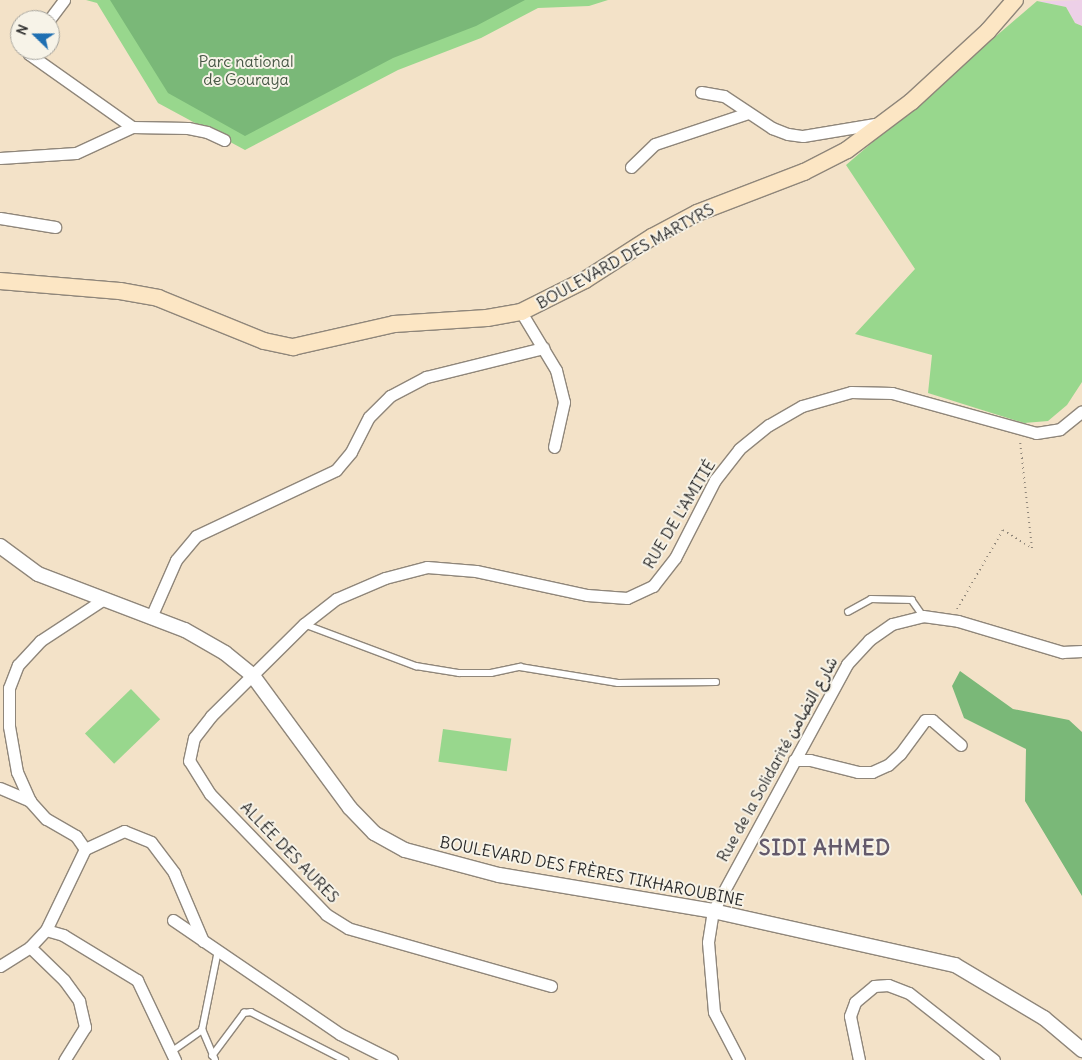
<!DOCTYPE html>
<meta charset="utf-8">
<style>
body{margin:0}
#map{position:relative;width:1082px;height:1060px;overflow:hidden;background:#f3e2c8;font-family:Delius,"Playpen Sans Arabic",sans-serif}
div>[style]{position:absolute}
.built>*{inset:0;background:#edd0e8}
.green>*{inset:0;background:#98d78d;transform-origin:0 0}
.forest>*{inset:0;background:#7ab878}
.path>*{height:2px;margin-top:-1px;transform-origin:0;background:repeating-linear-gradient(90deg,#8f867a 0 1px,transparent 0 5px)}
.roads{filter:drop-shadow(1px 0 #8f867a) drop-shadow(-1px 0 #8f867a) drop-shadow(0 1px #8f867a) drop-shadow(0 -1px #8f867a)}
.service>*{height:5.5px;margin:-2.75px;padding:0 2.75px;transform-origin:2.75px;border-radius:2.75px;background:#fff}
.minor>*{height:11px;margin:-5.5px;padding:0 5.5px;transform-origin:5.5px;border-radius:5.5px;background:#fff}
.tertiary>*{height:14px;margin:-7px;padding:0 7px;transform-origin:7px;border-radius:7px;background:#fff}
.secondary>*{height:16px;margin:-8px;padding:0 8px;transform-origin:8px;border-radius:8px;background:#fce6c4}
span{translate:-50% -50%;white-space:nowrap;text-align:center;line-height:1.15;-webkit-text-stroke:4px #f7f3e8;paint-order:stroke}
.park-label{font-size:16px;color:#465644}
.street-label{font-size:16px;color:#2b2b2b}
.district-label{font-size:21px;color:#645a6b;font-weight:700;letter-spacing:1px}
.north{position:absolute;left:10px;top:10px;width:50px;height:50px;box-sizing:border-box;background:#f7f3e8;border:1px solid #a5a39c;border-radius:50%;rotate:292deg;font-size:14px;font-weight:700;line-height:20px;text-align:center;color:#2b2b2b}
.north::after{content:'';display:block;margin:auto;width:18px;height:22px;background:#1f6fb2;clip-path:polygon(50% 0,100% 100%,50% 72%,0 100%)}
</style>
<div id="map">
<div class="built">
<i style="clip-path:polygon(1082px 0,1082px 26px,1075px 23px,1066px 7px,1037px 1px)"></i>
</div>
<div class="green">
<i style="clip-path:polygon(86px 0,608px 0,589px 6px,538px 8px,481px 38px,398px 70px,245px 150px,158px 103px,97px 3px)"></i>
<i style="clip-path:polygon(1037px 1px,1066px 7px,1075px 23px,1082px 26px,1082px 382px,1067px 405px,1048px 421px,1024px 423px,928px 393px,932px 355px,855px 334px,915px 269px,846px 165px)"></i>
<i style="left:131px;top:689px;width:42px;height:64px;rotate:46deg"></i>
<i style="left:443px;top:729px;width:69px;height:33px;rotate:8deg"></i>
</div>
<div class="forest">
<i style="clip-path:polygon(110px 0,525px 0,476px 26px,393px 58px,245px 136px,168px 93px)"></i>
<i style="clip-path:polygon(960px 671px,1013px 709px,1069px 720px,1082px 732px,1082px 896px,1025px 801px,1026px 749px,964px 718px,952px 686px)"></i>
</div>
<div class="path">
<i style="left:957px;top:609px;width:91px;rotate:-59.8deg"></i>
<i style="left:1003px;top:530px;width:34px;rotate:32deg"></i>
<i style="left:1032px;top:548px;width:108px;rotate:-96.4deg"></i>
</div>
<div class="roads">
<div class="service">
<i style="left:848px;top:612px;width:26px;rotate:-29deg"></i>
<i style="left:871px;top:599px;width:41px;rotate:1.4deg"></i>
<i style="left:912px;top:600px;width:19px;rotate:55deg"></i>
<i style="left:304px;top:624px;width:120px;rotate:20.6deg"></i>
<i style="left:416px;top:666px;width:44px;rotate:9.2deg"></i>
<i style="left:459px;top:673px;width:32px"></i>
<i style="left:491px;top:673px;width:30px;rotate:-12deg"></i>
<i style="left:520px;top:667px;width:99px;rotate:9.3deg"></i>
<i style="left:618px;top:683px;width:98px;rotate:-0.6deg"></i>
<i style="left:171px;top:1052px;width:38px;rotate:-35deg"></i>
<i style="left:212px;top:1056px;width:54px;rotate:-53.3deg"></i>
<i style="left:244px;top:1013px;width:7px;rotate:-8deg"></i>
<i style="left:251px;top:1012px;width:106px;rotate:27.1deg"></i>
<i style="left:215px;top:1060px;width:33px;rotate:-113deg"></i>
<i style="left:202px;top:1030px;width:81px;rotate:-78.6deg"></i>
</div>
<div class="minor">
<i style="left:49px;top:20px;width:25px;rotate:-53deg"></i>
<i style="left:30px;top:50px;width:4px;rotate:104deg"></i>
<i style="left:29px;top:54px;width:126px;rotate:35.3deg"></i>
<i style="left:701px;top:92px;width:23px;rotate:10deg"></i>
<i style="left:724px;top:96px;width:58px;rotate:33.7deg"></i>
<i style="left:772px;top:128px;width:17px;rotate:21deg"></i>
<i style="left:788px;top:134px;width:15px;rotate:8deg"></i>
<i style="left:803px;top:136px;width:79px;rotate:-9.5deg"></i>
<i style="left:0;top:158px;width:76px;rotate:-3.8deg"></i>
<i style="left:76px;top:153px;width:62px;rotate:-24.9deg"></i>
<i style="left:132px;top:127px;width:56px;rotate:1deg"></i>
<i style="left:188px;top:128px;width:19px;rotate:12deg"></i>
<i style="left:207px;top:132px;width:19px;rotate:25deg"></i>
<i style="left:631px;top:167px;width:33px;rotate:-44deg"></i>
<i style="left:655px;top:144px;width:98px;rotate:-18.4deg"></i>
<i style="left:0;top:218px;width:56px;rotate:9.3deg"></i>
<i style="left:521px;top:312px;width:68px;rotate:58.9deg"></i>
<i style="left:556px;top:370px;width:33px;rotate:76deg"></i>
<i style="left:564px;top:402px;width:46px;rotate:102.5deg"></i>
<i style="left:151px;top:617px;width:62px;rotate:-66.3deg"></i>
<i style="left:176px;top:560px;width:31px;rotate:-50deg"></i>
<i style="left:196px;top:536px;width:155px;rotate:-25.2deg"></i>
<i style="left:336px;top:470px;width:23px;rotate:-50deg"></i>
<i style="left:351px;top:452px;width:39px;rotate:-63deg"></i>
<i style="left:369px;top:417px;width:30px;rotate:-45deg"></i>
<i style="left:390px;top:396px;width:41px;rotate:-27.8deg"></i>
<i style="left:426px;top:377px;width:121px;rotate:-13.9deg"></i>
<i style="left:794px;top:760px;width:16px"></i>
<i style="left:810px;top:760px;width:49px;rotate:14deg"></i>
<i style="left:858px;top:772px;width:14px"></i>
<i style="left:872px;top:772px;width:17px;rotate:-24deg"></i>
<i style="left:888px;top:765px;width:16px;rotate:-43deg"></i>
<i style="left:900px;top:754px;width:42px;rotate:-53.7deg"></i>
<i style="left:925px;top:720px;width:7px"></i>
<i style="left:932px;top:720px;width:38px;rotate:41deg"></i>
<i style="left:0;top:788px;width:33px;rotate:23deg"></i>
<i style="left:85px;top:849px;width:16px;rotate:-125deg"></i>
<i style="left:76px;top:836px;width:34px;rotate:-150deg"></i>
<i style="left:46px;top:819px;width:24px;rotate:-132deg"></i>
<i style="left:30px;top:801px;width:32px;rotate:-114deg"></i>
<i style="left:17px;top:772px;width:47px;rotate:-99.9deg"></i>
<i style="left:9px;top:726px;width:38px;rotate:-90deg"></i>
<i style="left:9px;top:688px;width:25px;rotate:-69deg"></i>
<i style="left:18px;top:665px;width:33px;rotate:-47deg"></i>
<i style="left:40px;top:641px;width:77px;rotate:-33.3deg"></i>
<i style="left:173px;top:920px;width:202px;rotate:34.3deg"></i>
<i style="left:340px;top:1034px;width:58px;rotate:26.6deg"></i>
<i style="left:46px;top:930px;width:18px;rotate:16deg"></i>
<i style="left:63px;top:935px;width:87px;rotate:31.3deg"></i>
<i style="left:137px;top:980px;width:89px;rotate:64.6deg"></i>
<i style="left:30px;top:947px;width:47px;rotate:44.1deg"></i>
<i style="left:64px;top:980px;width:26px;rotate:54deg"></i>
<i style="left:79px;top:1001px;width:27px;rotate:77deg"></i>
<i style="left:85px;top:1027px;width:39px;rotate:122deg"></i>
<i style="left:0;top:966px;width:36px;rotate:-32deg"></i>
<i style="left:30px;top:947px;width:23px;rotate:-47deg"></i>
<i style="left:46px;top:930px;width:90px;rotate:-64.3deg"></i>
<i style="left:85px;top:849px;width:43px;rotate:-24.8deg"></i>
<i style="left:124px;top:831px;width:29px;rotate:22deg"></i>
<i style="left:151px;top:842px;width:39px;rotate:53deg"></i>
<i style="left:174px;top:873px;width:74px;rotate:66.9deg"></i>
<i style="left:551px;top:986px;width:211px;rotate:-164.1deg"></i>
<i style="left:348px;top:928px;width:26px;rotate:-148deg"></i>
<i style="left:326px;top:914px;width:167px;rotate:-134deg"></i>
<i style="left:210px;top:794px;width:39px;rotate:-122deg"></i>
<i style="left:189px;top:761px;width:24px;rotate:-78deg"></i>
<i style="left:194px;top:738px;width:28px;rotate:-52deg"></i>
<i style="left:211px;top:716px;width:131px;rotate:-44.7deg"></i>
<i style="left:304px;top:624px;width:41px;rotate:-38deg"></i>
<i style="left:336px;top:599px;width:53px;rotate:-23.2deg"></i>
<i style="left:385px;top:578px;width:43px;rotate:-14.7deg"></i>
<i style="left:427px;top:567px;width:49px;rotate:4.7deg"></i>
<i style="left:476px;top:571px;width:114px;rotate:12.2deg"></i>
<i style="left:587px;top:595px;width:40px;rotate:4.3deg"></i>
<i style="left:627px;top:598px;width:29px;rotate:-25deg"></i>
<i style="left:653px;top:586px;width:36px;rotate:-52deg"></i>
<i style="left:675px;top:558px;width:88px;rotate:-62.9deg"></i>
<i style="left:715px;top:480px;width:39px;rotate:-52deg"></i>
<i style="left:739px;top:449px;width:38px;rotate:-39deg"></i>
<i style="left:769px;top:425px;width:38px;rotate:-30deg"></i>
<i style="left:802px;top:406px;width:51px;rotate:-15.9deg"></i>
<i style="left:851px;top:392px;width:41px;rotate:1.4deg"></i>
<i style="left:892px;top:393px;width:149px;rotate:15.5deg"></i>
<i style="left:1036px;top:433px;width:24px;rotate:-9deg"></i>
<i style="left:1060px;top:429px;width:28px;rotate:-39deg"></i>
<i style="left:739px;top:1060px;width:54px;rotate:-117.5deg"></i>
<i style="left:714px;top:1012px;width:70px;rotate:-94.9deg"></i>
<i style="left:708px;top:942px;width:31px;rotate:-81deg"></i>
<i style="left:713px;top:911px;width:281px;rotate:-61.5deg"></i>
<i style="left:847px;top:664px;width:33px;rotate:-47deg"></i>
<i style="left:869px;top:640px;width:28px;rotate:-35deg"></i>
<i style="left:892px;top:624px;width:32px;rotate:-14deg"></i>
<i style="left:923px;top:616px;width:35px;rotate:8deg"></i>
<i style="left:958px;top:621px;width:109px;rotate:16.6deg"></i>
<i style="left:1062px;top:652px;width:20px;rotate:-3deg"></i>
<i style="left:859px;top:1060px;width:45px;rotate:-101.6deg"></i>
<i style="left:850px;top:1016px;width:15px;rotate:-70deg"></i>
<i style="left:855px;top:1002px;width:25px;rotate:-40deg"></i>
<i style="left:874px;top:986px;width:14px;rotate:-4deg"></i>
<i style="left:888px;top:985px;width:22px;rotate:21deg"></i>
<i style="left:909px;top:993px;width:108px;rotate:38.2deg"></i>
</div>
<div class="tertiary">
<i style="left:0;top:546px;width:47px;rotate:36.4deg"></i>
<i style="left:38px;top:574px;width:157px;rotate:20.9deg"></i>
<i style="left:185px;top:630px;width:46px;rotate:29.9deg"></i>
<i style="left:225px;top:653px;width:36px;rotate:39deg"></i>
<i style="left:253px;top:676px;width:164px;rotate:53.7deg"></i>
<i style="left:350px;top:808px;width:35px;rotate:46deg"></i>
<i style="left:374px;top:833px;width:35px;rotate:29deg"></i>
<i style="left:405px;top:850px;width:97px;rotate:14.9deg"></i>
<i style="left:499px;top:875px;width:217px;rotate:9.5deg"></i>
<i style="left:713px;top:911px;width:248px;rotate:12.6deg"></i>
<i style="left:955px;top:965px;width:104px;rotate:30.8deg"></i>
<i style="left:1044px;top:1018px;width:50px;rotate:40.1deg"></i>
</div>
<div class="secondary">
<i style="left:0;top:281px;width:120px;rotate:4.8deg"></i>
<i style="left:120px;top:291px;width:39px;rotate:10deg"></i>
<i style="left:158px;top:298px;width:114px;rotate:22.1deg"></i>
<i style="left:264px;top:341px;width:30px;rotate:12deg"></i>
<i style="left:293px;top:347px;width:104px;rotate:-12.8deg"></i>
<i style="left:394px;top:324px;width:93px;rotate:-3.7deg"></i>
<i style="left:487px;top:318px;width:35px;rotate:-10deg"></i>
<i style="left:521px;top:312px;width:72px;rotate:-26.6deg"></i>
<i style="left:585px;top:280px;width:80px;rotate:-32.7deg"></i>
<i style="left:652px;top:237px;width:51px;rotate:-28.1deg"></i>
<i style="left:697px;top:213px;width:115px;rotate:-21deg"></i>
<i style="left:804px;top:172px;width:48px;rotate:-27.1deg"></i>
<i style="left:847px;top:150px;width:80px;rotate:-36.9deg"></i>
<i style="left:911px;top:102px;width:105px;rotate:-42.7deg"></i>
<i style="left:988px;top:31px;width:41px;rotate:-48.9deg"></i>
</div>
</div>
<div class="park-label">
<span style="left:246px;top:70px">Parc national<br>de Gouraya</span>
</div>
<div class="street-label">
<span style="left:625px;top:256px;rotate:-29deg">BOULEVARD DES MARTYRS</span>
<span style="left:679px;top:514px;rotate:-59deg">RUE DE L'AMITIÉ</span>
<span style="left:777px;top:759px;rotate:-61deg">Rue de la Solidarité شارع التضامن</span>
<span style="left:290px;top:852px;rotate:46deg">ALLÉE DES AURES</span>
<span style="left:592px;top:871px;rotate:11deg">BOULEVARD DES FRÈRES TIKHAROUBINE</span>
</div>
<div class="district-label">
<span style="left:825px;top:848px">SIDI AHMED</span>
</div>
<div class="north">N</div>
</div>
